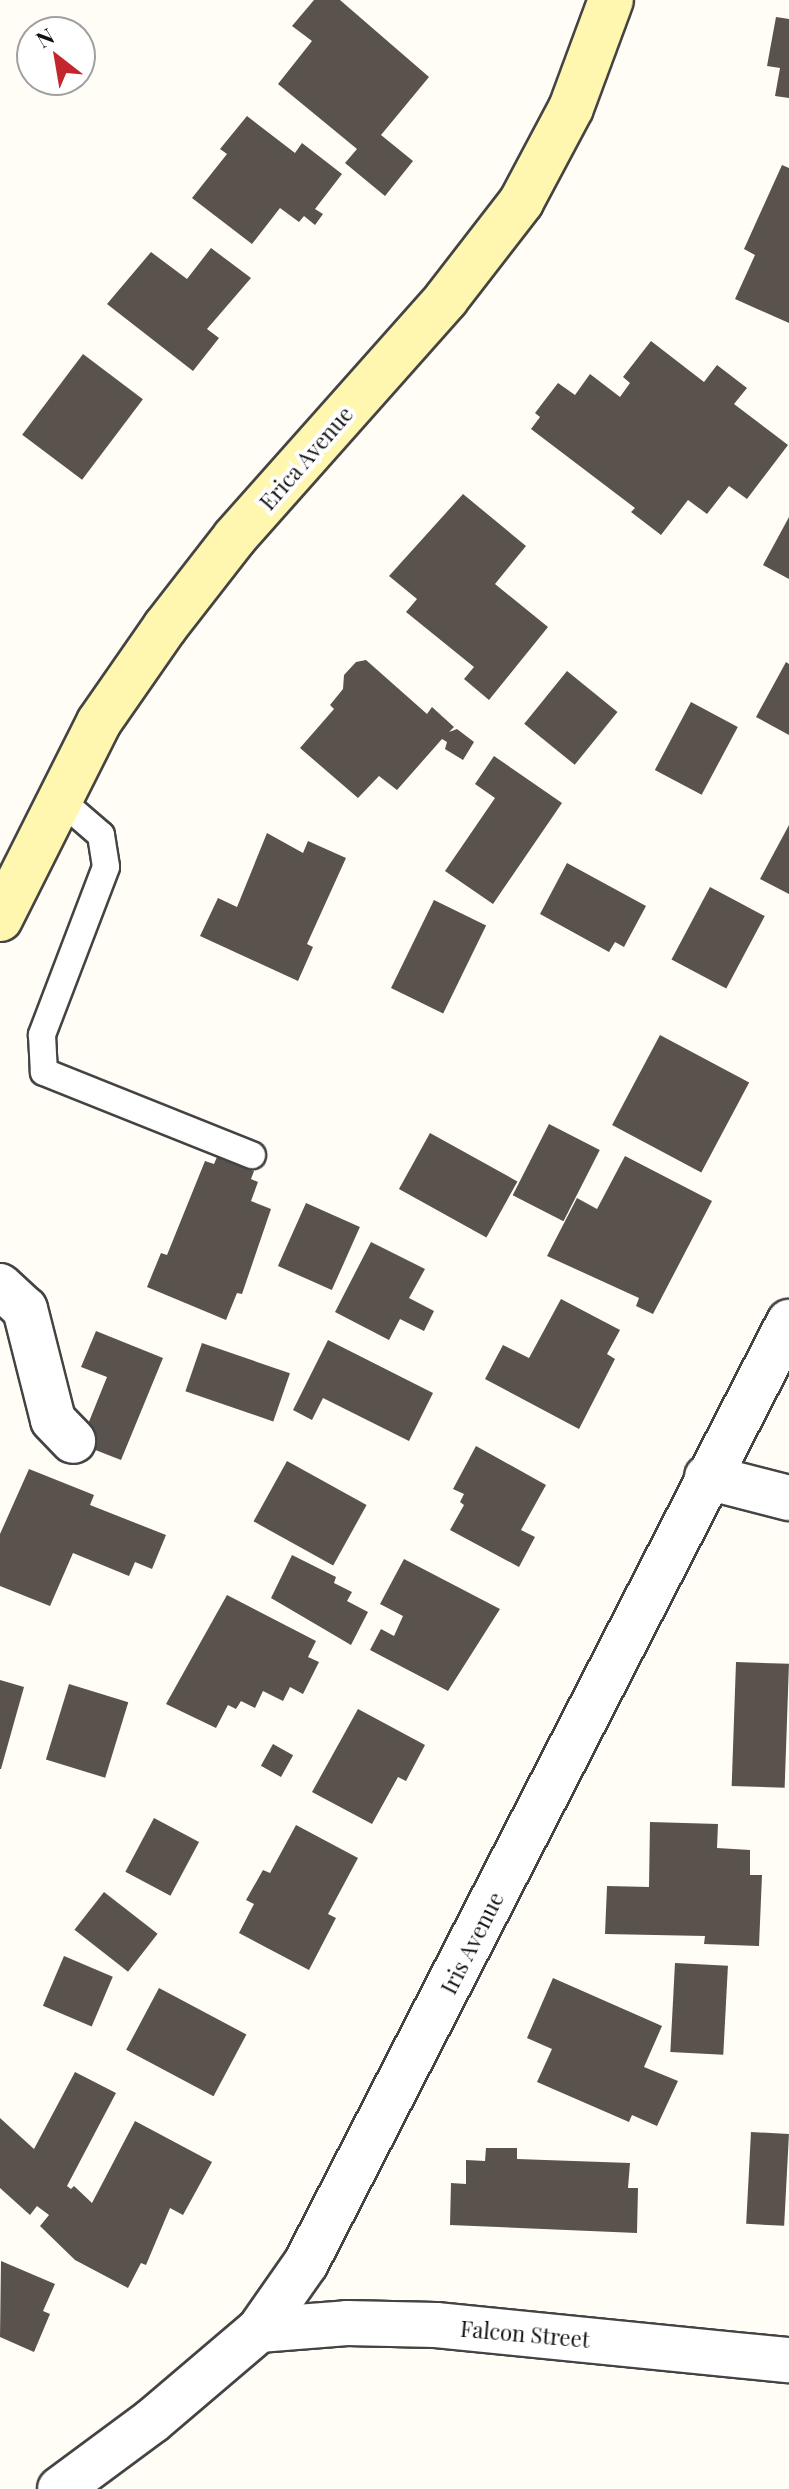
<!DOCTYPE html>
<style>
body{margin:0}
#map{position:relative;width:789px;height:2489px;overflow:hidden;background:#fffdf5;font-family:"Playfair Display",serif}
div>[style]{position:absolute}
.building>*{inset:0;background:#5a524d;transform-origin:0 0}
.roads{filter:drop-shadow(2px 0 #444) drop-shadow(-2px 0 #444) drop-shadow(0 2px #444) drop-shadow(0 -2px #444)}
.lane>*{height:26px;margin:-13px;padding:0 13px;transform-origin:13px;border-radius:13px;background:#fff}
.street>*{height:44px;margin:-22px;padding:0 22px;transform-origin:22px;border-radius:22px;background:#fff}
.secondary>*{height:44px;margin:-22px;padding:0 22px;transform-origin:22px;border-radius:22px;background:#fff6b0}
span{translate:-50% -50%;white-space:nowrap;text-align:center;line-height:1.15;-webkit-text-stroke:8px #fff;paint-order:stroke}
.street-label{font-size:22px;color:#111}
.north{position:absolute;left:16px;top:16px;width:80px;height:80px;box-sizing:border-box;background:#fff;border:2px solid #a0a0a0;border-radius:50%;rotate:329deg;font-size:22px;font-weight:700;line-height:32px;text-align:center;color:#111}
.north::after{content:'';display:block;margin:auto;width:28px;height:36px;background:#c4262e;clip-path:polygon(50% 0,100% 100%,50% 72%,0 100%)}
</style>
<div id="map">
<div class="building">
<i style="clip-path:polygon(314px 0,340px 0,429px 77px,381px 135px,413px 161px,385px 196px,345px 163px,357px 149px,278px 84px,312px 41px,292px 26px)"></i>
<i style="clip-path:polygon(776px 17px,789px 19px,789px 98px,775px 96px,780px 68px,767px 66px)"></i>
<i style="clip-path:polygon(247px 116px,295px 153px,302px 143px,342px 174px,315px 209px,323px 214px,315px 225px,304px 216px,299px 222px,280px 208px,252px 244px,192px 198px,227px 154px,220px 149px)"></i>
<i style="clip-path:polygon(782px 165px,789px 168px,789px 323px,735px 299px,755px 255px,744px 249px)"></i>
<i style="clip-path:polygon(211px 248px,251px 278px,207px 329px,219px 338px,193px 371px,107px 304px,151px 252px,187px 279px)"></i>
<i style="clip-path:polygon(651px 341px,704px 382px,717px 365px,747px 388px,734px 404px,788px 445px,747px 499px,729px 486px,707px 514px,688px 500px,661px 535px,631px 512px,635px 508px,531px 429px,540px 417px,535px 413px,558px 383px,575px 395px,590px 374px,620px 397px,630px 383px,623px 377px)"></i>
<i style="left:83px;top:354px;width:75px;height:101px;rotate:37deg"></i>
<i style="clip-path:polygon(463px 494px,526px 546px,495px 584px,548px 627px,489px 700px,464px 679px,474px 667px,406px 612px,417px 599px,389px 576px)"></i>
<i style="clip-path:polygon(789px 517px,789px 579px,763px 565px)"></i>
<i style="clip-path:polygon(366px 660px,427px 714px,432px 707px,454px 727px,449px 732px,457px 729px,474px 742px,463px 760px,445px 749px,447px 742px,442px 739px,397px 790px,379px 776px,358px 798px,300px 748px,334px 709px,330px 705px,343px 689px,344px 675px,356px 662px)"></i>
<i style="clip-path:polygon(786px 662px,789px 664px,789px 735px,756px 717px)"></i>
<i style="left:567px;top:671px;width:65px;height:68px;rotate:39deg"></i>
<i style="left:691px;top:702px;width:53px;height:77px;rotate:28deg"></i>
<i style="clip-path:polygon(494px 756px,562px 803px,493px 904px,445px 871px,495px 798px,475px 784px)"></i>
<i style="clip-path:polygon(789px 825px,789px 894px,760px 879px)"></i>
<i style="clip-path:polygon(267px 833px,303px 853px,308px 841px,346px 858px,307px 944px,313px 947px,298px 981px,200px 936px,218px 898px,237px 907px)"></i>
<i style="clip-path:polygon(567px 863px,646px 906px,624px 947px,615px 942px,609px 952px,540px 914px)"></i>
<i style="left:710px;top:887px;width:62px;height:82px;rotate:28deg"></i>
<i style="left:434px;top:900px;width:58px;height:98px;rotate:26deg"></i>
<i style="left:660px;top:1035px;width:101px;height:102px;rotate:28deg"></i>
<i style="left:549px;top:1124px;width:57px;height:80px;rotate:27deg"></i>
<i style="left:430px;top:1133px;width:100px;height:64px;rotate:29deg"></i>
<i style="clip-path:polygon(625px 1156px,712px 1201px,653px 1314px,636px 1306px,639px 1298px,547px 1256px,577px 1198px,597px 1209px)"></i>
<i style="clip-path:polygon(217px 1157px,254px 1171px,251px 1179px,258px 1182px,251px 1201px,271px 1209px,242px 1294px,237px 1293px,226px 1320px,147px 1287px,161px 1253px,167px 1255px,205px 1161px,214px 1164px)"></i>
<i style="left:306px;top:1203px;width:59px;height:69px;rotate:24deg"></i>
<i style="clip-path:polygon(371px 1242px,425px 1269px,409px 1298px,434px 1311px,424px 1331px,400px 1319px,389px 1340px,335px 1312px)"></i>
<i style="clip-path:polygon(561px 1299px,620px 1330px,607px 1354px,615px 1359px,579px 1429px,485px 1379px,503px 1345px,529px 1358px)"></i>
<i style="clip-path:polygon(96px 1331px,163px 1358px,121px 1460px,80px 1444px,107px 1377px,81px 1367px)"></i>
<i style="clip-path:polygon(328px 1340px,433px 1393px,409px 1441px,323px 1398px,312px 1420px,293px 1410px)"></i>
<i style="left:202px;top:1343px;width:93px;height:51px;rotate:19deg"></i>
<i style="clip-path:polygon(476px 1446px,546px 1485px,521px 1530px,535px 1537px,519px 1567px,450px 1530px,464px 1505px,460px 1502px,464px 1494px,453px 1489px)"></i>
<i style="left:287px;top:1461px;width:91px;height:69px;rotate:29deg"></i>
<i style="clip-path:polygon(29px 1469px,94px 1495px,90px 1505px,166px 1535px,152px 1569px,135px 1562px,129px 1576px,73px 1553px,50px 1606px,0 1586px,0 1534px)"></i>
<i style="clip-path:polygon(292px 1555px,336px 1577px,334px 1583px,352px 1592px,347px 1601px,368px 1612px,351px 1645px,271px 1598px)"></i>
<i style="clip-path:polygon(404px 1559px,500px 1609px,448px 1691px,370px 1650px,381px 1629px,394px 1636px,403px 1616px,380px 1604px)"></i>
<i style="clip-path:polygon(227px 1595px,316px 1641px,308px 1657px,319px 1662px,303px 1694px,290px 1687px,283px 1701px,263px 1691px,255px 1708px,241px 1701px,236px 1709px,228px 1705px,216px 1728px,166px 1704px)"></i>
<i style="left:736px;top:1662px;width:53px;height:124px;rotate:2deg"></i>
<i style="clip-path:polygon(0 1680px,24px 1687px,1px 1769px,0 1769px)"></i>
<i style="left:69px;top:1684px;width:62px;height:79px;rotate:17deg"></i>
<i style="clip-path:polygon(358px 1709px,425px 1745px,406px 1781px,398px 1777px,372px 1824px,312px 1792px)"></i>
<i style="left:273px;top:1744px;width:23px;height:25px;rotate:29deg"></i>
<i style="left:154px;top:1818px;width:51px;height:61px;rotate:28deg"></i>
<i style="clip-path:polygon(650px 1822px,718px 1824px,717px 1848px,750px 1850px,750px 1875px,762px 1875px,759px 1946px,704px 1944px,705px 1936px,605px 1934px,607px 1886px,649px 1887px)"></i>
<i style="clip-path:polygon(296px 1825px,358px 1858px,328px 1914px,336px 1918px,309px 1970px,239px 1933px,254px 1904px,246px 1900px,263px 1870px,270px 1873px)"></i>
<i style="left:104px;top:1892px;width:68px;height:48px;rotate:38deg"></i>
<i style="left:64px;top:1956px;width:53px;height:54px;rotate:23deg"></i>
<i style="left:675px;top:1963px;width:53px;height:89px;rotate:3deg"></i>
<i style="clip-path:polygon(553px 1978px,662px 2026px,644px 2067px,678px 2081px,657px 2126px,632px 2115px,629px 2122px,537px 2082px,552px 2049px,527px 2038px)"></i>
<i style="left:159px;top:1988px;width:99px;height:70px;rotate:28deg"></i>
<i style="clip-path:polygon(75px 2072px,116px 2093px,67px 2186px,71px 2189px,74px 2186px,92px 2203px,135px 2121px,212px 2162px,183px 2215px,170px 2208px,146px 2265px,141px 2263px,128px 2288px,75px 2260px,40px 2226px,49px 2215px,37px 2206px,30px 2215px,0 2188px,0 2118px,34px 2149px)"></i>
<i style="left:751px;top:2132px;width:38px;height:92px;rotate:3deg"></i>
<i style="clip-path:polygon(486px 2148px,517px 2148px,517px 2159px,630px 2163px,628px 2188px,638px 2188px,637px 2233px,450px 2225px,451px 2183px,466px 2184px,466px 2160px,485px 2161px)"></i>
<i style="clip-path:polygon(1px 2261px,55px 2284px,43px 2311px,50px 2314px,34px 2352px,0 2337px)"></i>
</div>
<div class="roads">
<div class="lane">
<i style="left:57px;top:797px;width:58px;rotate:40.8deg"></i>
<i style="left:101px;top:835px;width:32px;rotate:81deg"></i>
<i style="left:106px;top:867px;width:180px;rotate:110.9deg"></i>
<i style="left:42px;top:1035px;width:37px;rotate:87deg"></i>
<i style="left:44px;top:1072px;width:224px;rotate:21.8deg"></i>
</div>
<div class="street">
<i style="left:0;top:1286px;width:34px;rotate:43deg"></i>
<i style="left:25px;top:1309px;width:114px;rotate:75.8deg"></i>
<i style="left:53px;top:1420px;width:29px;rotate:46deg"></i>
<i style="left:707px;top:1477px;width:85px;rotate:14.4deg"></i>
<i style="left:259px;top:2330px;width:88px;rotate:-4.5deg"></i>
<i style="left:347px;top:2323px;width:89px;rotate:1.3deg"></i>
<i style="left:436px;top:2325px;width:355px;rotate:5.7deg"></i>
<i style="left:60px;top:2489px;width:114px;rotate:-36.5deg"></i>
<i style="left:152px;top:2421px;width:140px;rotate:-40.4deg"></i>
<i style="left:259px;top:2330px;width:82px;rotate:-55deg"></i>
<i style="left:306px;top:2263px;width:1058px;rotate:-62.83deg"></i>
</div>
<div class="secondary">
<i style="left:0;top:919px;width:220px;rotate:-63.3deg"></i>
<i style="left:99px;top:722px;width:116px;rotate:-55.2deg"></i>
<i style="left:165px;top:627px;width:114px;rotate:-52.1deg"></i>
<i style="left:235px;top:537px;width:318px;rotate:-48.4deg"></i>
<i style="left:446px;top:299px;width:123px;rotate:-52.3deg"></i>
<i style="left:521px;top:202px;width:106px;rotate:-62deg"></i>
<i style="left:571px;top:108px;width:115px;rotate:-69.7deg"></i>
</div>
</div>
<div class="street-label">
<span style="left:306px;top:458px;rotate:-49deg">Erica Avenue</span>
<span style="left:472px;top:1943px;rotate:-63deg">Iris Avenue</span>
<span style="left:525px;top:2334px;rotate:5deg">Falcon Street</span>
</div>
<div class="north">N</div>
</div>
